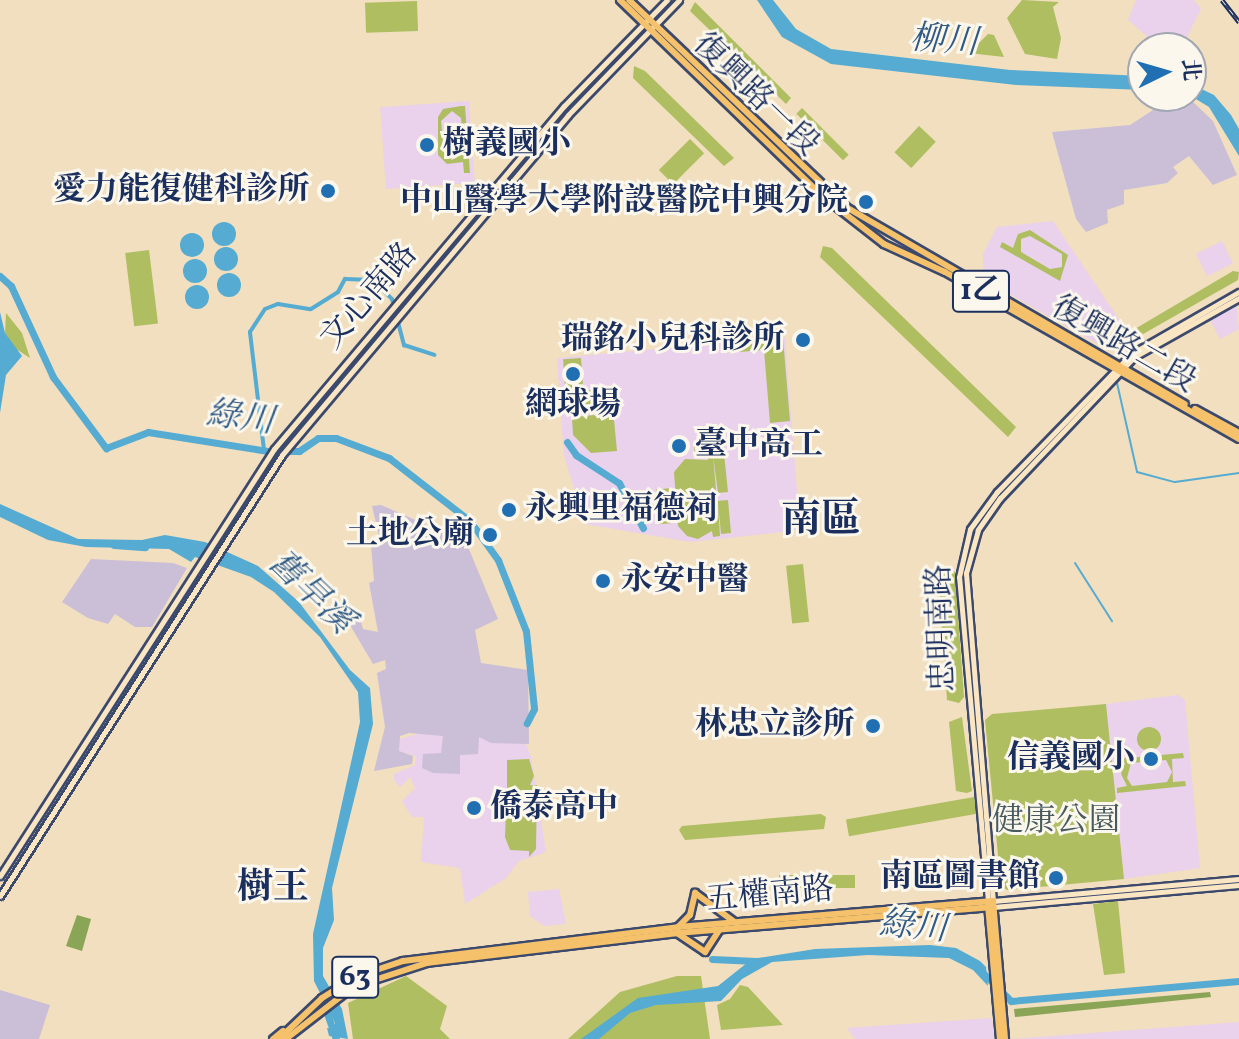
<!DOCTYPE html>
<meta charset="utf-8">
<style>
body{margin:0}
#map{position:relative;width:1239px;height:1039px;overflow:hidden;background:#f1dfbf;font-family:Vollkorn,"Noto Serif TC",serif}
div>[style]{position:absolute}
.built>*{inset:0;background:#ead1ec;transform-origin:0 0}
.industrial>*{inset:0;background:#cabfd6}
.green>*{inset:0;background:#afbe61;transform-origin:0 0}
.round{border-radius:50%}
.forest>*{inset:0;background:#8ba557}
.water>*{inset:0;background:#55abd1}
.stream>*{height:2px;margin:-1px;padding:0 1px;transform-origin:1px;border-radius:1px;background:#55abd1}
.canal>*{height:4px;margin:-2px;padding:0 2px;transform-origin:2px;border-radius:2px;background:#55abd1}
.river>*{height:7px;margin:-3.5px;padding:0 3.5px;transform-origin:3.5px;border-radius:3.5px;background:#55abd1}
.roads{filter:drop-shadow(2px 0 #3b496d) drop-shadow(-2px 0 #3b496d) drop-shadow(0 2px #3b496d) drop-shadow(0 -2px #3b496d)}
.secondary>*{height:5px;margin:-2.5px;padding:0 2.5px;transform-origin:2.5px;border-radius:2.5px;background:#fbe6c4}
.primary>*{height:6px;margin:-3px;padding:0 3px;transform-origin:3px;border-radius:3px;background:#f5c16b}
.rail>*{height:5px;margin-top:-2.5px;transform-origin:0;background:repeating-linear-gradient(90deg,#fbf7ec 0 6px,#1b2f5e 0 12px);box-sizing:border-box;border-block:2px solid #1b2f5e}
.dots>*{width:22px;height:22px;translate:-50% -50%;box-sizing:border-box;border:4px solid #fbf7ec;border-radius:50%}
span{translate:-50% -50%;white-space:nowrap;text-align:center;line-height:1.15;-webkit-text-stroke:6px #fbf7ec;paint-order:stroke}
.shield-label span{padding:2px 6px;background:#fbf7ec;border:2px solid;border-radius:6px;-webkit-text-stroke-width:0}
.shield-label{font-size:30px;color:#1b2f5e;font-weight:700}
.street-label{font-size:32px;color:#1b2f5e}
.poi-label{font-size:32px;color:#1b2f5e;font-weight:700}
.left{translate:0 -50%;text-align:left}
.right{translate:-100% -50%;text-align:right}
.park-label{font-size:32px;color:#475a5f}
.water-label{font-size:34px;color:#2f5a86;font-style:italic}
.quarter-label{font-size:36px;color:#1b2f5e;font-weight:700}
.district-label{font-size:40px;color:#1b2f5e;font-weight:700}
.north{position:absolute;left:1127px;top:32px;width:80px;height:80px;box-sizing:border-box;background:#fbf7ec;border:2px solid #a1a7b3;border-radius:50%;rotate:85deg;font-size:22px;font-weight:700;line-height:32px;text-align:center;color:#1b2f5e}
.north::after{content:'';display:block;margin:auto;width:28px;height:36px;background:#1f6fb2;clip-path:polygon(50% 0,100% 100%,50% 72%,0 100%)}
</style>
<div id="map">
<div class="built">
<i style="clip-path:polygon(1136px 0,1194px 0,1201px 9px,1186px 39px,1173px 46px,1148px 37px,1128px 20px)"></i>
<i style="left:469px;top:101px;width:82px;height:89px;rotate:86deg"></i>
<i style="clip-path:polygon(1053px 221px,1120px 321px,1096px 343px,983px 279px,983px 254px,997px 227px)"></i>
<i style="left:1222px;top:241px;width:25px;height:29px;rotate:64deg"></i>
<i style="clip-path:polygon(1236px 304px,1239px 329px,1220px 339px,1210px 320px)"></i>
<i style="clip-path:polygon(785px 337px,800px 530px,690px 542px,585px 524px,564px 455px,557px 358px)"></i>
<i style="clip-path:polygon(1178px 695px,1185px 700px,1200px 868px,1124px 879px,1106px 704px)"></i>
<i style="clip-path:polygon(424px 732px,525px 742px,531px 757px,546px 852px,519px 861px,506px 878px,465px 904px,460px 868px,421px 862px,424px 817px,412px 817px,402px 801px,415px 788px,410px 777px,400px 787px,394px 780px,394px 774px,415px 765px,416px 756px,399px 751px,400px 739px)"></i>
<i style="clip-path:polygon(559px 889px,566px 924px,544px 926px,530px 916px,528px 892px)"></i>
<i style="clip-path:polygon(992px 1018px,994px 1039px,855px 1039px,847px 1028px)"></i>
<i style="clip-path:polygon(1239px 1022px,1239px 1039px,1011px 1039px,1079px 1034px)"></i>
</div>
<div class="industrial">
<i style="clip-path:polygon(1173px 97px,1191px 100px,1213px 121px,1237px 175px,1213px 185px,1189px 156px,1173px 167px,1178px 173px,1167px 183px,1124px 190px,1124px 204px,1107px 210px,1108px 223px,1086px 232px,1076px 219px,1052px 132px,1130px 125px)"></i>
<i style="clip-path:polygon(381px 505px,466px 542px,498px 619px,475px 630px,481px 663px,528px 670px,529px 744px,491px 743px,479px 737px,478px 754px,460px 755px,460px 774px,433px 773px,422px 768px,423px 754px,441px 753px,443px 736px,409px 733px,400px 736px,399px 751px,413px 756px,412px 764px,374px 771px,385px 727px,377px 673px,386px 669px,385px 660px,373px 664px,350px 625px,359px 615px,363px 629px,378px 632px,369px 583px,374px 581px,371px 545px,380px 540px,372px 506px)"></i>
<i style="clip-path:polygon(91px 559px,173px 563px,187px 568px,152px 627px,135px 627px,115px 614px,108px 624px,88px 618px,62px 602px)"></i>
<i style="clip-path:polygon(0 990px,50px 1005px,39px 1039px,0 1039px)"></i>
</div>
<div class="green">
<i style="clip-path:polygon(1022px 0,1059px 2px,1053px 7px,1061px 38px,1057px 59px,1025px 54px,1007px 18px)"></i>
<i style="left:417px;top:1px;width:30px;height:52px;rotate:88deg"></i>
<i style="clip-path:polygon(695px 2px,791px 98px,786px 104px,690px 11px)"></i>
<i style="clip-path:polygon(988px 34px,994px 35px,1004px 57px,969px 53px)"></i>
<i style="clip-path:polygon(634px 66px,645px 71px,734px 158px,724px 166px,633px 78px)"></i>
<i style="clip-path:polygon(evenodd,461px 106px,465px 106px,470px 173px,464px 173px,463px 162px,447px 164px,438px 155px,438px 117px,443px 109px,461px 106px,452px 111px,461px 118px,464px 152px,452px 160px,444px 152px,441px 121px,452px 111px)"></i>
<i style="left:802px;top:108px;width:66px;height:8px;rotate:45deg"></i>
<i style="left:919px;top:126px;width:23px;height:36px;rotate:43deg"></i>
<i style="left:690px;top:139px;width:20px;height:44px;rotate:45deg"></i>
<i style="clip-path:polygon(evenodd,1030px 230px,1068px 255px,1060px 281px,1000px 247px,1002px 242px,1013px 248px,1018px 234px,1030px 230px,1030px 236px,1062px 254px,1062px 267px,1050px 269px,1021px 252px,1021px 239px,1030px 236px)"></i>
<i style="clip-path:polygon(823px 246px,832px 248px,1016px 427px,1008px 437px,820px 257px)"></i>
<i style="left:149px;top:250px;width:74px;height:24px;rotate:83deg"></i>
<i style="clip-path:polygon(1233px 271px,1239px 272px,1238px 280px,1122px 346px,1128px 333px)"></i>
<i style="clip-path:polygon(6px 313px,22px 333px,30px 358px,13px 347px,5px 333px)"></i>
<i style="clip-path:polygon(783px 338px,790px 421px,770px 423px,764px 350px,726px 353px,725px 343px)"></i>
<i style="left:581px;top:358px;width:30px;height:18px;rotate:86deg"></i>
<i style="clip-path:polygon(611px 388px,605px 403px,574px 405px,570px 400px,570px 392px)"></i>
<i style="clip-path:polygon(607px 414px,614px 420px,617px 451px,591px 453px,573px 435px,572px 417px)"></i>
<i style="clip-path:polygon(723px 444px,728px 492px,718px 493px,713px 455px,717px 501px,728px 500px,731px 533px,721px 534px,718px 503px,720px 536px,713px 537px,712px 531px,698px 539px,687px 536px,678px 526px,674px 472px,685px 459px,708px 460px,708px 455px,695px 456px,694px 447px)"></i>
<i style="left:672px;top:488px;width:35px;height:16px;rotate:85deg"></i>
<i style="left:803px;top:564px;width:58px;height:17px;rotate:84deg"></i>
<i style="clip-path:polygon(945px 566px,955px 572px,964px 697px,959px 703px,947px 700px,938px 574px)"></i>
<i style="clip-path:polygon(1106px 704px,1124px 879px,1007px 890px,1001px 886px,985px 720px,992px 714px)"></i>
<i style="clip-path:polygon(962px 717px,972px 791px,967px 793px,956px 791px,949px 722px)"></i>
<i class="round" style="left:1137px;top:727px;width:24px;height:24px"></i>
<i style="clip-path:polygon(evenodd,1183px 753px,1184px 758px,1172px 759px,1173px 782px,1185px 781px,1186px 786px,1117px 793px,1117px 788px,1127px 786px,1121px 774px,1125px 763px,1116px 764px,1116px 759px,1183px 753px,1166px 760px,1172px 772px,1167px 782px,1132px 786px,1127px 778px,1131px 763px,1166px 760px)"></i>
<i style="clip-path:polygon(529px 759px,534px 776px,530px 785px,537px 785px,536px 849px,529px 857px,529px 851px,510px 850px,505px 837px,506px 809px,513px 798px,507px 797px,507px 760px)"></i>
<i style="left:974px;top:797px;width:17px;height:130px;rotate:80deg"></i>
<i style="clip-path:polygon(821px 814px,826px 817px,824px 829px,685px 840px,679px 830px,682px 826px)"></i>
<i style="left:855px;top:875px;width:13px;height:76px;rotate:90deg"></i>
<i style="clip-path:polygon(1118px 901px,1125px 973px,1104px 975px,1093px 904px)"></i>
<i style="clip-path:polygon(406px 976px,447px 1006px,440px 1029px,450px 1039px,353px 1039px,348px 1003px)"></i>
<i style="clip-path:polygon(677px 976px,701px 976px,710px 1039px,568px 1039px,620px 992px)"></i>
<i style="clip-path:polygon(740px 985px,748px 987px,783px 1025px,721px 1030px,717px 1005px,730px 999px)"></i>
</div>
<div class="forest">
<i style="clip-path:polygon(77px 915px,91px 919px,82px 951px,66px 946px)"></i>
<i style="clip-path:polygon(1210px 992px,1211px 997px,1015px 1017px,1014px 1009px)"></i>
</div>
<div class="water">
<i style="clip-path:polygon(757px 0,773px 0,796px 29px,831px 49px,1010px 70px,1143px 76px,1143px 90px,1016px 85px,831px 64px,782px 37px)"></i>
<i style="clip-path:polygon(1191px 84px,1214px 95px,1231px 115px,1239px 129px,1239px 156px,1209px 107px,1191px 96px)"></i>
<i class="round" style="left:212px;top:222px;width:24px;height:24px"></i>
<i class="round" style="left:180px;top:233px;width:24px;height:24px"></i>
<i class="round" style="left:214px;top:247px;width:24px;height:24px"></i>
<i class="round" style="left:183px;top:259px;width:24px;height:24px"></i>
<i class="round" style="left:217px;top:273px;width:24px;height:24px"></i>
<i class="round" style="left:185px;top:285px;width:24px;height:24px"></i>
<i style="clip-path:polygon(0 312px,5px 333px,22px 356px,6px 375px,0 413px)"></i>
<i style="clip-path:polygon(0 504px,78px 539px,142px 540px,165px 535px,205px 542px,258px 566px,299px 602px,350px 670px,370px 688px,373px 724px,332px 888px,334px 920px,323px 948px,323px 976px,342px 1009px,348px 1039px,329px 1036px,327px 1028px,335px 1029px,335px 1023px,314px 981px,313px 934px,360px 722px,358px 692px,320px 637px,274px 592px,251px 577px,195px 557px,191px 562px,169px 549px,86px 547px,48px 540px,0 517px)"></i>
<i style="clip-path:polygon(930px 945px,956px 948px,980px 961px,986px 967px,988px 986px,973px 970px,949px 958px,868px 955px,772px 962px,742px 979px,721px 1001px,656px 1005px,630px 1013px,599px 1039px,581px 1039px,638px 998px,718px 986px,752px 959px,815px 949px)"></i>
</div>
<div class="stream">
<i style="left:1117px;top:383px;width:91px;rotate:77.3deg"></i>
<i style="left:1137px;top:472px;width:39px;rotate:15deg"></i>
<i style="left:1175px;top:482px;width:65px;rotate:-8deg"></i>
<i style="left:1075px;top:563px;width:69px;rotate:57.5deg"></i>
</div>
<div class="canal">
<i style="left:264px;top:450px;width:119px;rotate:-96.8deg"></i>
<i style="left:250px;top:332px;width:27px;rotate:-57deg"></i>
<i style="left:265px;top:309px;width:14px;rotate:-21deg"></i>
<i style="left:278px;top:304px;width:33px;rotate:9deg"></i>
<i style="left:311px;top:309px;width:32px;rotate:-32deg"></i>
<i style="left:338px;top:292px;width:15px;rotate:-62deg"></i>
<i style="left:345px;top:279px;width:28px;rotate:2deg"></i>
<i style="left:373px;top:280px;width:27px;rotate:45deg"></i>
<i style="left:392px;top:299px;width:48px;rotate:75.4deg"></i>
<i style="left:404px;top:345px;width:32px;rotate:18deg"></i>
</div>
<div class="river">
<i style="left:0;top:276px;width:15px;rotate:42deg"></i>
<i style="left:11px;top:286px;width:100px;rotate:65.2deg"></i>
<i style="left:53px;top:377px;width:89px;rotate:53.3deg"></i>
<i style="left:106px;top:448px;width:45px;rotate:-20.9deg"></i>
<i style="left:148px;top:432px;width:121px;rotate:9deg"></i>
<i style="left:268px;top:451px;width:31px"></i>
<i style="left:299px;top:451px;width:23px;rotate:-34deg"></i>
<i style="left:318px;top:438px;width:18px"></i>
<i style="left:336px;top:438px;width:57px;rotate:20.7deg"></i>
<i style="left:389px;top:458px;width:103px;rotate:37.9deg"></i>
<i style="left:470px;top:521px;width:48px;rotate:54.3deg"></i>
<i style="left:498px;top:560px;width:76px;rotate:68.5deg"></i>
<i style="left:526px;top:631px;width:78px;rotate:84.1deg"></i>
<i style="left:534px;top:709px;width:16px;rotate:117deg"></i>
<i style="left:567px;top:442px;width:16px;rotate:55deg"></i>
<i style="left:576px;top:455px;width:51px;rotate:33.1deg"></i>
<i style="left:619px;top:483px;width:51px;rotate:61.9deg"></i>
<i style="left:114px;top:545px;width:31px;rotate:4deg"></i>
<i style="left:712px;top:959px;width:44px;rotate:2.6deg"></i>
<i style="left:982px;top:972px;width:41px;rotate:45deg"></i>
<i style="left:1011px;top:1001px;width:229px;rotate:-5deg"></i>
<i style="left:321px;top:996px;width:46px;rotate:70.8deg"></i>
</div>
<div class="roads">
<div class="secondary">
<i style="left:1239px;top:298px;width:120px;rotate:150.7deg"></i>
<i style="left:1134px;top:357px;width:195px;rotate:133.5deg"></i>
<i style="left:1000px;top:498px;width:39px;rotate:125deg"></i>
<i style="left:978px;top:530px;width:45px;rotate:105.6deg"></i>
<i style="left:966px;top:573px;width:329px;rotate:85.3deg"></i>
<i style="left:993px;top:901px;width:247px;rotate:-5.1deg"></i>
<i style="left:0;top:876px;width:507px;rotate:-57.31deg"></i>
<i style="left:274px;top:449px;width:449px;rotate:-49.8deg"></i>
<i style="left:564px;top:106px;width:148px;rotate:-45.8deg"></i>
<i style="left:0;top:896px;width:523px;rotate:-57.4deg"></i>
<i style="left:282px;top:455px;width:444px;rotate:-49.9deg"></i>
<i style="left:568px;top:115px;width:160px;rotate:-46deg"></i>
<i style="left:988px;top:901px;width:325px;rotate:-95.1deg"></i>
<i style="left:959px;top:577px;width:49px;rotate:-77.1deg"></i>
<i style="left:970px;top:529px;width:46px;rotate:-53.9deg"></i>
<i style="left:997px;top:492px;width:192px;rotate:-45.8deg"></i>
<i style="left:1131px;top:354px;width:125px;rotate:-29.9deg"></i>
<i style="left:993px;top:907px;width:247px;rotate:-5.1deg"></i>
</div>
<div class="primary">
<i style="left:620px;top:0;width:280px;rotate:44.1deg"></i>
<i style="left:821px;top:195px;width:80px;rotate:37.9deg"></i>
<i style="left:884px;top:244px;width:67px;rotate:24.7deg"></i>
<i style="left:945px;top:272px;width:338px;rotate:29.6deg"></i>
<i style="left:629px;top:0;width:300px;rotate:43.6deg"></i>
<i style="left:846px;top:207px;width:392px;rotate:30.2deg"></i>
<i style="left:1195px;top:409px;width:50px;rotate:28.6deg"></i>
<i style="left:695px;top:893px;width:51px;rotate:36.2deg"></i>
<i style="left:988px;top:905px;width:135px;rotate:84.9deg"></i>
<i style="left:678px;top:927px;width:17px;rotate:-45deg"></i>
<i style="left:690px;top:915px;width:23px;rotate:-77deg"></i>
<i style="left:677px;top:933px;width:34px;rotate:34deg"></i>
<i style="left:705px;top:952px;width:27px;rotate:-57deg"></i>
<i style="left:273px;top:1039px;width:13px;rotate:-39deg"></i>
<i style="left:279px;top:1039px;width:59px;rotate:-43.6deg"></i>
<i style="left:322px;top:998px;width:39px;rotate:-32deg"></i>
<i style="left:355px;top:977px;width:51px;rotate:-18.4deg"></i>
<i style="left:403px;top:961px;width:277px;rotate:-7deg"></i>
<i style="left:678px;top:927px;width:316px;rotate:-4.7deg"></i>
<i style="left:993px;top:901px;width:139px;rotate:85deg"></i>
<i style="left:286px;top:1039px;width:85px;rotate:-37.8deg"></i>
<i style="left:353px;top:987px;width:78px;rotate:-18deg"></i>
<i style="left:427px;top:963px;width:252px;rotate:-6.8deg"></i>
<i style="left:677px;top:933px;width:317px;rotate:-4.7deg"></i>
</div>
</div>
<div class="rail">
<i style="left:1222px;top:0;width:28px;rotate:52deg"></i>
</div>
<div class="dots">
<i style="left:427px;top:145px;background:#1f6fb2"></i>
<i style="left:328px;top:191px;background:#1f6fb2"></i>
<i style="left:866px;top:202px;background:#1f6fb2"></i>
<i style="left:803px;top:340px;background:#1f6fb2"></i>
<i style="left:573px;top:374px;background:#1f6fb2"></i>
<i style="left:679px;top:446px;background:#1f6fb2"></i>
<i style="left:509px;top:510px;background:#1f6fb2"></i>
<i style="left:490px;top:535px;background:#1f6fb2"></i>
<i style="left:603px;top:581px;background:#1f6fb2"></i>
<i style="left:873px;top:726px;background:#1f6fb2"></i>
<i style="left:1151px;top:759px;background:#1f6fb2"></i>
<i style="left:474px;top:808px;background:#1f6fb2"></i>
<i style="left:1056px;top:878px;background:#1f6fb2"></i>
</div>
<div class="shield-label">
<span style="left:981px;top:291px">1乙</span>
<span style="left:355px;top:977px">63</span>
</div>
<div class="street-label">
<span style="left:755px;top:96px;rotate:44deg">復興路一段</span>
<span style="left:370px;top:297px;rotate:-49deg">文心南路</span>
<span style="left:1123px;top:346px;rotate:30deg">復興路二段</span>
<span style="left:943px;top:628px;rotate:-92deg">忠明南路</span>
<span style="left:770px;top:896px;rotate:-5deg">五權南路</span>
</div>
<div class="poi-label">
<span class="left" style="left:443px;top:145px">樹義國小</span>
<span class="right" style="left:310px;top:191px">愛力能復健科診所</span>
<span class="right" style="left:848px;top:202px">中山醫學大學附設醫院中興分院</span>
<span class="right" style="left:785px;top:340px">瑞銘小兒科診所</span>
<span style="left:573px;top:406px">網球場</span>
<span class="left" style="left:695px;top:446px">臺中高工</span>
<span class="left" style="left:525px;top:510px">永興里福德祠</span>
<span class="right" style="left:474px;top:535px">土地公廟</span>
<span class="left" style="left:621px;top:581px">永安中醫</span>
<span class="right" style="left:855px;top:726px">林忠立診所</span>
<span class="right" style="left:1135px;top:759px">信義國小</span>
<span class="left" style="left:490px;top:808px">僑泰高中</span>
<span class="right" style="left:1040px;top:878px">南區圖書館</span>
</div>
<div class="park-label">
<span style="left:1056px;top:822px">健康公園</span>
</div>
<div class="water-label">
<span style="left:944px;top:42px;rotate:4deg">柳川</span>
<span style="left:240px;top:419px;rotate:7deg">綠川</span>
<span style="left:310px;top:593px;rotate:44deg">舊旱溪</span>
<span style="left:913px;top:928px;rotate:5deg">綠川</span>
</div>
<div class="quarter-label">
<span style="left:273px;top:890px">樹王</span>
</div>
<div class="district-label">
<span style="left:821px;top:521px">南區</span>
</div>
<div class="north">北</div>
</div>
